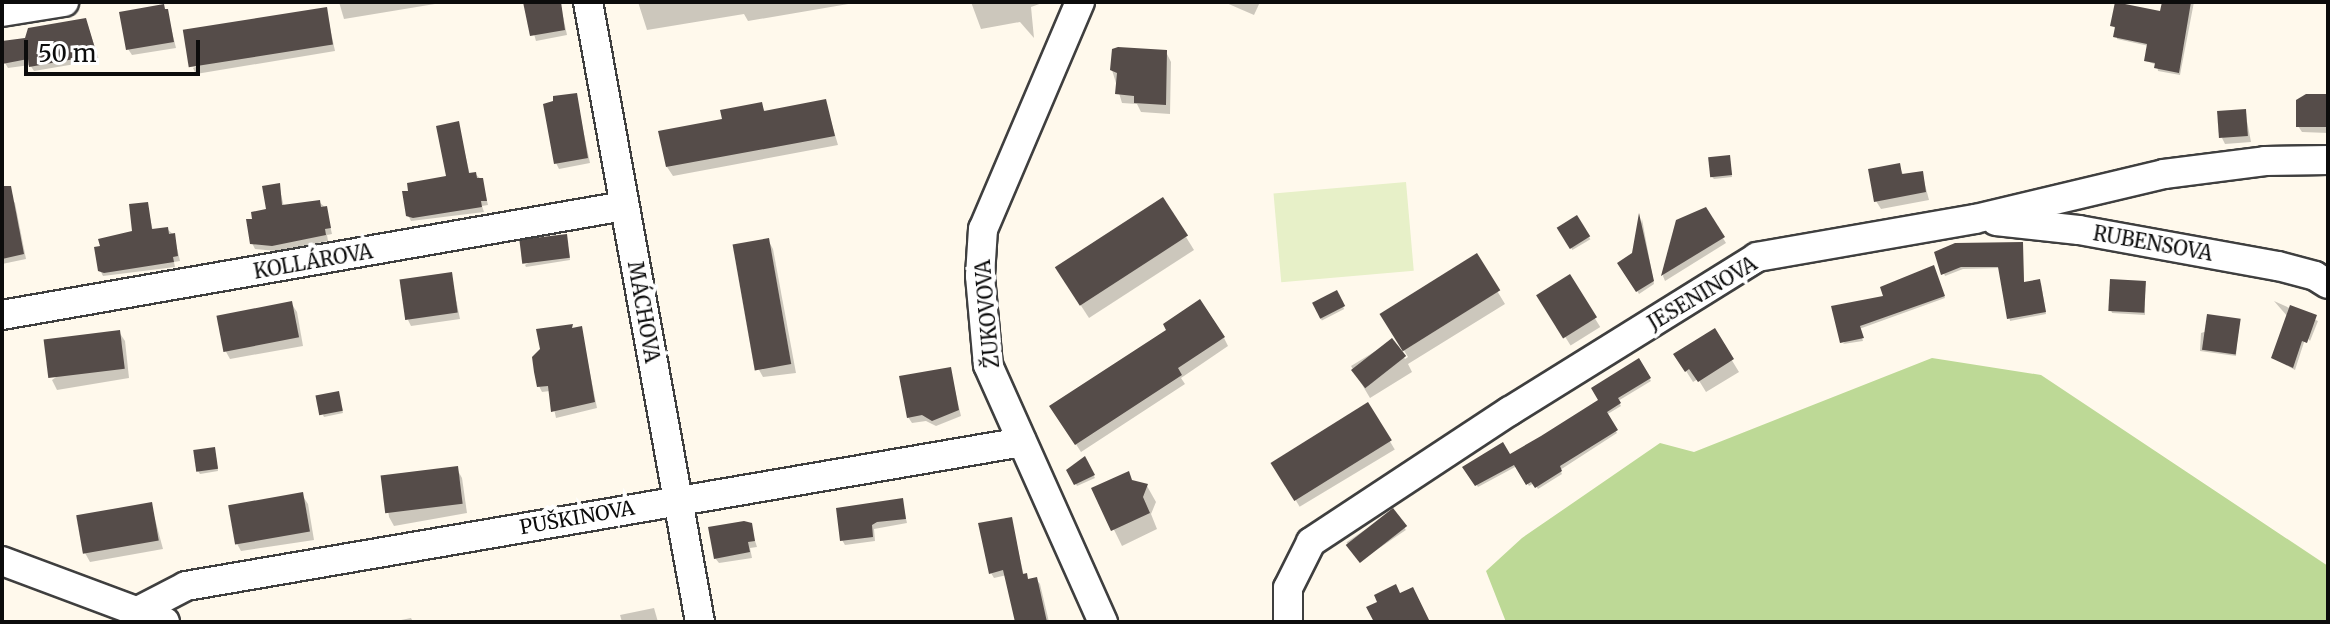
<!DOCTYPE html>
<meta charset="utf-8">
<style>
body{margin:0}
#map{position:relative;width:2330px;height:624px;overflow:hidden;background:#fff9ec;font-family:Merriweather,serif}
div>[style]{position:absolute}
.forest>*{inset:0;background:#bdd996}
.pitch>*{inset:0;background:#e7f0c8;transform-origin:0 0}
.shadow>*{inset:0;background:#0003;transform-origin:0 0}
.building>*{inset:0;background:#554c49;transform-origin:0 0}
.roads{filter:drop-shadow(2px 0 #3f3f3f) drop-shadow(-2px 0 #3f3f3f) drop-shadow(0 2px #3f3f3f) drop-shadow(0 -2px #3f3f3f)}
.minor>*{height:28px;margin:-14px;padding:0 14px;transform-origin:14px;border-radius:14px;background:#fff}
span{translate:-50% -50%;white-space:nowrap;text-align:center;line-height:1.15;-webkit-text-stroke:8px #fff;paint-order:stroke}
.street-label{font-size:20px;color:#0c0c0c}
.frame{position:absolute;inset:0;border:4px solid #0c0c0c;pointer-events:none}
.scale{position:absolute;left:24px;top:40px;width:176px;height:36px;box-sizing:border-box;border:4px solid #0c0c0c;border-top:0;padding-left:10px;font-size:24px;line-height:28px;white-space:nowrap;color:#0c0c0c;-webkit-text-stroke:6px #fff;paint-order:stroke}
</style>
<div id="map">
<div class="forest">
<i style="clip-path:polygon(1932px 358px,2041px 375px,2328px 566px,2328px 622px,1506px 622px,1486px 571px,1522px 538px,1660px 443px,1694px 452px)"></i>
</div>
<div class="pitch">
<i style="left:1406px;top:182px;width:89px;height:133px;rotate:85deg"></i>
</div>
<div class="shadow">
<i style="clip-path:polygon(339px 2px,447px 2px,344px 19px)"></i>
<i style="clip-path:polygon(525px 2px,560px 2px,567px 35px,536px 41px)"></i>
<i style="clip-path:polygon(638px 2px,860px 2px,748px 21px,744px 14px,647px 30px)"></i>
<i style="clip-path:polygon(971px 2px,1045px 2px,1031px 7px,1034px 38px,1020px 22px,981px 29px)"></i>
<i style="clip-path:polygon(1224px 2px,1260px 2px,1254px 15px)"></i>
<i style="clip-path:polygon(2164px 2px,2194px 2px,2180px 75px,2158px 71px,2157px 65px,2146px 61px,2149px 46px,2117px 39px,2117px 29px,2112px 26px,2161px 13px)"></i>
<i style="clip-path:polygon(326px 9px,335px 51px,196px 74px,193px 68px)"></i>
<i style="clip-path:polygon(167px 11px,176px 48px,132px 55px,128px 49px)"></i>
<i style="clip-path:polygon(88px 26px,99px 60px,34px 71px,30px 65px,8px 68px,5px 63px,2px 43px)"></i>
<i style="clip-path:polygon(1166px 52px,1171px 62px,1170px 114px,1141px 112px,1137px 104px,1122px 103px,1112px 70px)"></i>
<i style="clip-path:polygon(576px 95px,590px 163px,559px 169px,556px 163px)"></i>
<i style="clip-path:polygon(2307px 96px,2328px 98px,2328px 133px,2302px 132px,2298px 126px)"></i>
<i style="clip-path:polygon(825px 101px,838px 145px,673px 176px,667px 167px,724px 121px,761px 105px,766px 113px)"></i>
<i style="clip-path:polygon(2245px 111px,2251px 142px,2225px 144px,2222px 138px)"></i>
<i style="clip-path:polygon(458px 124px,470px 175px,475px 174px,482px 180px,488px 205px,482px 206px,484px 212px,411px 221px,408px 215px,449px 177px)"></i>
<i style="clip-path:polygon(1729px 157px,1732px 177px,1714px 179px,1712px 177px)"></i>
<i style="clip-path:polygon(1899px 166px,1904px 176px,1922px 173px,1929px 200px,1881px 209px,1876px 201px)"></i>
<i style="clip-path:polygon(279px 185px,284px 207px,319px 202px,326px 208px,332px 234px,327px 235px,328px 241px,276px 251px,255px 249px,252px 243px)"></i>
<i style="clip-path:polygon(2px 196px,11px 198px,15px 203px,26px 259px,2px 264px)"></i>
<i style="clip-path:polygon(147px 204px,153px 231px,167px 229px,174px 235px,180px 261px,174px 262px,175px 267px,103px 276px,100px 270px,135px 233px)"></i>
<i style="clip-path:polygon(1705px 209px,1726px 243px,1665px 281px,1663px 276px,1677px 222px)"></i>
<i style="left:1577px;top:217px;width:26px;height:21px;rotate:59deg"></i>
<i style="clip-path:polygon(1642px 219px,1654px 284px,1639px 294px,1620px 263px,1634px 254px)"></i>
<i style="clip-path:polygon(1186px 237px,1194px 250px,1089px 318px,1065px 281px)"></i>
<i style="clip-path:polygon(567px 239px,570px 260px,526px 267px,525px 265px)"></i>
<i style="clip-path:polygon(768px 240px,773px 249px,796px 373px,763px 377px,758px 368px)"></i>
<i style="clip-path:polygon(2022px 244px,2024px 284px,2041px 283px,2046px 314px,2010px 321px,2000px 268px,1963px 269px,1945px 276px,1936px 253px)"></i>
<i style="clip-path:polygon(1476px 256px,1505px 304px,1408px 364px,1412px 372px,1370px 398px,1351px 366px,1392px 341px,1405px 359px,1408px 357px,1382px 315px)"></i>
<i style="clip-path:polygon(1933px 268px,1945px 298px,1859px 329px,1863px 341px,1843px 344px,1886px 297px)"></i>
<i style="clip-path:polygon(451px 274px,460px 319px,411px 326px,408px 320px)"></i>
<i style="left:1569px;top:277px;width:59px;height:35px;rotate:58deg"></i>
<i style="clip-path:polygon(2145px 283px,2145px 315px,2112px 313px,2111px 310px)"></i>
<i style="left:1336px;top:293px;width:18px;height:25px;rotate:63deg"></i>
<i style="clip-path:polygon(2274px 301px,2318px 321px,2310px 341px,2306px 336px,2295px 370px,2273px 358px,2288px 317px)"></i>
<i style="clip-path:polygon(291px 303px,297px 312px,303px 346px,230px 359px,225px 350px)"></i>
<i style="clip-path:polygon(2239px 321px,2236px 356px,2200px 351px,2201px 333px)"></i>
<i style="clip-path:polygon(581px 328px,597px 408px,556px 418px,550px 391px,542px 392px,539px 386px)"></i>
<i style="clip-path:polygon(1714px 331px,1739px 372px,1706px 392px,1698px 379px,1693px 382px,1676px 355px)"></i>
<i style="clip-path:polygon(119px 332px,125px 341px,129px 378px,57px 390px,52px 380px)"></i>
<i style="clip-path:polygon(1224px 338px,1228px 346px,1181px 378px,1185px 384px,1081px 452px,1057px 415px)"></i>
<i style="clip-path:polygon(1638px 361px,1651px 381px,1618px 401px,1621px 406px,1606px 415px,1617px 433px,1560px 470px,1562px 474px,1538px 489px,1534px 483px,1529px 486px,1517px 466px,1478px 487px,1465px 467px,1510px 456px,1601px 401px)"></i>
<i style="clip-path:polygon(950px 369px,961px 416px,936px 426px,926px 421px,912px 423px,908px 417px)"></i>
<i style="clip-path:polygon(339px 396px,343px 413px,324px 417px,323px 415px)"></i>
<i style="left:1368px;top:405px;width:52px;height:111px;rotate:59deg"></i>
<i style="clip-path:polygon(215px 452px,218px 471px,200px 474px,198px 471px)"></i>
<i style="clip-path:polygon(1084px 459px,1095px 478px,1077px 486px,1068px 471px)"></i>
<i style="clip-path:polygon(457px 469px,462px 478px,467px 513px,394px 526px,389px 517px,384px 481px)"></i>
<i style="clip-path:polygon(1132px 482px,1147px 486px,1156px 502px,1151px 514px,1157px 529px,1122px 546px,1094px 489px)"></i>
<i style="clip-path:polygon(302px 495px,308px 504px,314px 540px,241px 551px,236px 542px)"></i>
<i style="clip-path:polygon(902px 500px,907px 523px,874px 529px,875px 541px,845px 545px,842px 540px)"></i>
<i style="clip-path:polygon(151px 504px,163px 549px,90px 562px,85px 553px)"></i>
<i style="left:1393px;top:511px;width:23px;height:56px;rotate:56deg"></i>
<i style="clip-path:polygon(1011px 519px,1024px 576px,1029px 581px,1036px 579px,1040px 584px,1049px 622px,1024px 622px,1007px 575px,994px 578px,991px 573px)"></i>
<i style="clip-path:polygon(750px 525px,757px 547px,750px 548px,752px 558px,719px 563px,715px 558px)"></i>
<i style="clip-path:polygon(654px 608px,658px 622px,622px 622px,620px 615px)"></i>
<i style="clip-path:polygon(411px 618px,413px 622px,391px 622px)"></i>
</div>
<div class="building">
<i style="clip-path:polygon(523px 2px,561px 2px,565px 30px,530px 36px)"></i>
<i style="clip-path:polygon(2115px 2px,2160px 11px,2162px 2px,2191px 2px,2179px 73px,2154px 68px,2155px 63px,2144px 61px,2147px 44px,2113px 37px,2115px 27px,2110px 26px)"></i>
<i style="clip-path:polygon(164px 4px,165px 9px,168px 9px,174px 42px,126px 50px,119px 12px)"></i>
<i style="left:327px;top:7px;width:38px;height:146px;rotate:81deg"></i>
<i style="clip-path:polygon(86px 18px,97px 55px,29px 67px,28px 59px,2px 64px,2px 41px,25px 38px,28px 28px)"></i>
<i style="clip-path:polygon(1118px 47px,1167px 50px,1166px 105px,1134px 103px,1134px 96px,1115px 94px,1117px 73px,1110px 70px,1112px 49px)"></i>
<i style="clip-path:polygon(577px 93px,588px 158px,554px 164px,543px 104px,553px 101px,553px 96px)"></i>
<i style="clip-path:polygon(2306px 94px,2326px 94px,2326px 127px,2296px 127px,2296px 100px)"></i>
<i style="clip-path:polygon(826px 99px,835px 136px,666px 167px,658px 131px,722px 119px,720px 110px,762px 102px,764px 111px)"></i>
<i style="left:2246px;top:109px;width:27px;height:29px;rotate:86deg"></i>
<i style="clip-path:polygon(459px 121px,469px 173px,476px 172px,477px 178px,483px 178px,487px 201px,481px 201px,482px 207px,413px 218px,406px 216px,402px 191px,408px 191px,407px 183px,446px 176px,436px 126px)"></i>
<i style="left:1730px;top:155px;width:20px;height:22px;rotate:84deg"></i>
<i style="clip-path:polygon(1900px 163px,1902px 174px,1923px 171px,1926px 192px,1874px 202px,1868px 169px)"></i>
<i style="clip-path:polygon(280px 183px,282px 205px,320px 200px,321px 207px,327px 206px,331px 228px,325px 229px,326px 235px,272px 246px,250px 244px,246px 219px,252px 219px,251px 212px,266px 209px,262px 186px)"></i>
<i style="clip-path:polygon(2px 186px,11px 186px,24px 254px,2px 259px)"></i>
<i style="left:1163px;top:197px;width:46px;height:129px;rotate:57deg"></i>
<i style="clip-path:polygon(148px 202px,152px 229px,168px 227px,169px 234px,175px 233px,178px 256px,173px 257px,174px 262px,104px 273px,98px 271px,94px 247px,100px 246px,98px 239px,132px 231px,129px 204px)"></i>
<i style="clip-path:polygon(1706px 207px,1725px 237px,1661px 276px,1676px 220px)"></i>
<i style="clip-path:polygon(1639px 213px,1654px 281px,1636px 292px,1617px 263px,1632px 253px)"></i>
<i style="left:1577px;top:215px;width:25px;height:24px;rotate:58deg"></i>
<i style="left:567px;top:234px;width:24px;height:48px;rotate:83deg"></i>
<i style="left:769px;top:238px;width:128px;height:37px;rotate:80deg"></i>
<i style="clip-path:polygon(2023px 242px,2024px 282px,2040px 279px,2046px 312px,2007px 319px,1998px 267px,1961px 267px,1941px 275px,1934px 252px,1955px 243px)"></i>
<i style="left:1477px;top:253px;width:44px;height:115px;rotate:58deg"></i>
<i style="clip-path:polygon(1934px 265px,1945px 296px,1860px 326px,1864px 338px,1840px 343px,1831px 306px,1883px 296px,1880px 287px)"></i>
<i style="left:452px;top:272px;width:41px;height:53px;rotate:82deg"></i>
<i style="left:1570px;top:274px;width:51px;height:40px;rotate:58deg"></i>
<i style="left:2110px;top:279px;width:36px;height:32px;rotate:3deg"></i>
<i style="left:1337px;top:290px;width:18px;height:28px;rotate:63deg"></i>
<i style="clip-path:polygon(1200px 299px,1225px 337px,1178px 368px,1182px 375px,1075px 445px,1049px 406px,1166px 330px,1163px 324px)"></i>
<i style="left:292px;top:301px;width:37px;height:77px;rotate:79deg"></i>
<i style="clip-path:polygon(2290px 305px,2317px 315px,2307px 343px,2302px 341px,2293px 368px,2271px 358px)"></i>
<i style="left:2207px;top:314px;width:34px;height:36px;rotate:8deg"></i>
<i style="clip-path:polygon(573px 324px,572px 328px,582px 326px,595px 402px,551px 412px,548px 386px,537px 387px,534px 372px,532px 357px,540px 349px,536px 329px)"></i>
<i style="clip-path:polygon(1715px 328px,1734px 359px,1698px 382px,1689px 369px,1685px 372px,1673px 354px)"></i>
<i style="left:120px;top:330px;width:39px;height:77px;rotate:83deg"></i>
<i style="left:1392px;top:338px;width:23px;height:52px;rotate:52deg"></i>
<i style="clip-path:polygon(1639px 358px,1651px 378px,1618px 398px,1621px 403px,1607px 412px,1618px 430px,1560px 466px,1562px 471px,1535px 488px,1531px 482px,1526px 485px,1514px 465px,1475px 486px,1462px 467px,1503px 442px,1510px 454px,1541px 436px,1598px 400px,1591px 388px)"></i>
<i style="clip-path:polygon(951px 367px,959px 410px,932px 421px,922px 415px,907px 418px,899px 376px)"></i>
<i style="left:339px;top:391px;width:20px;height:24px;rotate:79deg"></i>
<i style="left:1368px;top:402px;width:45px;height:115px;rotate:58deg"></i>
<i style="left:215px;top:447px;width:22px;height:22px;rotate:82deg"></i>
<i style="clip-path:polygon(1085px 456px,1095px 475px,1074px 485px,1066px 470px)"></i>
<i style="left:458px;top:466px;width:38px;height:78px;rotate:83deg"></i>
<i style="clip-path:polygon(1129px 471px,1132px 480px,1148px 484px,1143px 497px,1150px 513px,1111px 531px,1091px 488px)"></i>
<i style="left:303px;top:492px;width:40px;height:76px;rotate:80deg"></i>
<i style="clip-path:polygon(903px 498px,906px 519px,877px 522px,872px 525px,873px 537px,840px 541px,836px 508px)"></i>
<i style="left:152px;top:502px;width:39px;height:77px;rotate:80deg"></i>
<i style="left:1393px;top:508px;width:23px;height:60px;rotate:52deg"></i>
<i style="clip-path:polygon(1012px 517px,1023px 574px,1027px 573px,1028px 579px,1037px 577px,1047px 622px,1015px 622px,1003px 570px,989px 574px,978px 523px)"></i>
<i style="clip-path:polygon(744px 521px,752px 523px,755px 541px,748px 542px,750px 552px,714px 559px,708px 527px)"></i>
<i style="clip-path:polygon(1396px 584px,1400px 593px,1413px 587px,1430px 622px,1374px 622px,1366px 607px,1377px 602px,1374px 595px)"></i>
</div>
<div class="roads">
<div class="minor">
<i style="left:588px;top:2px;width:630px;rotate:79.76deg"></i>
<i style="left:1080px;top:2px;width:247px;rotate:113.1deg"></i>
<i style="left:983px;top:229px;width:47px;rotate:93.7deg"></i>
<i style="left:980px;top:276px;width:89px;rotate:84.9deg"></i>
<i style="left:988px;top:365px;width:282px;rotate:65.9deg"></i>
<i style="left:2px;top:12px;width:63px;rotate:-9.2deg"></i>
<i style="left:1996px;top:221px;width:83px;rotate:6.2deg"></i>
<i style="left:2079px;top:230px;width:202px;rotate:10.3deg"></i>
<i style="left:2278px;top:266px;width:38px;rotate:15deg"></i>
<i style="left:2315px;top:276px;width:15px;rotate:32deg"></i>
<i style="left:2px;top:315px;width:631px;rotate:-9.94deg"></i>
<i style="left:2px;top:561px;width:174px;rotate:20.5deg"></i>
<i style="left:138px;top:611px;width:54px;rotate:-27.5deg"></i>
<i style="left:186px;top:586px;width:848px;rotate:-9.77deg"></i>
<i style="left:1288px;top:622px;width:34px;rotate:-90deg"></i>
<i style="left:1288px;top:588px;width:51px;rotate:-63.4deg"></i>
<i style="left:1311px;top:542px;width:238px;rotate:-33.4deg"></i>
<i style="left:1510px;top:411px;width:291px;rotate:-31.9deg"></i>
<i style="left:1757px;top:257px;width:221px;rotate:-9.9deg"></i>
<i style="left:1975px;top:219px;width:194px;rotate:-13.4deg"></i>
<i style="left:2164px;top:174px;width:102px;rotate:-7.3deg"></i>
<i style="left:2265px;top:161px;width:63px;rotate:-0.9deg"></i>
</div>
</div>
<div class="street-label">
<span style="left:2153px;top:243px;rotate:10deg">RUBENSOVA</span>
<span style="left:313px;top:261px;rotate:-10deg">KOLLÁROVA</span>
<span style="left:1702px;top:293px;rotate:-31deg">JESENINOVA</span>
<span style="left:644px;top:312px;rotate:80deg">MÁCHOVA</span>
<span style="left:987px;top:314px;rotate:-95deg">ŽUKOVOVA</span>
<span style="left:577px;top:517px;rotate:-10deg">PUŠKINOVA</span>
</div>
<div class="frame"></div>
<div class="scale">50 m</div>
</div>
